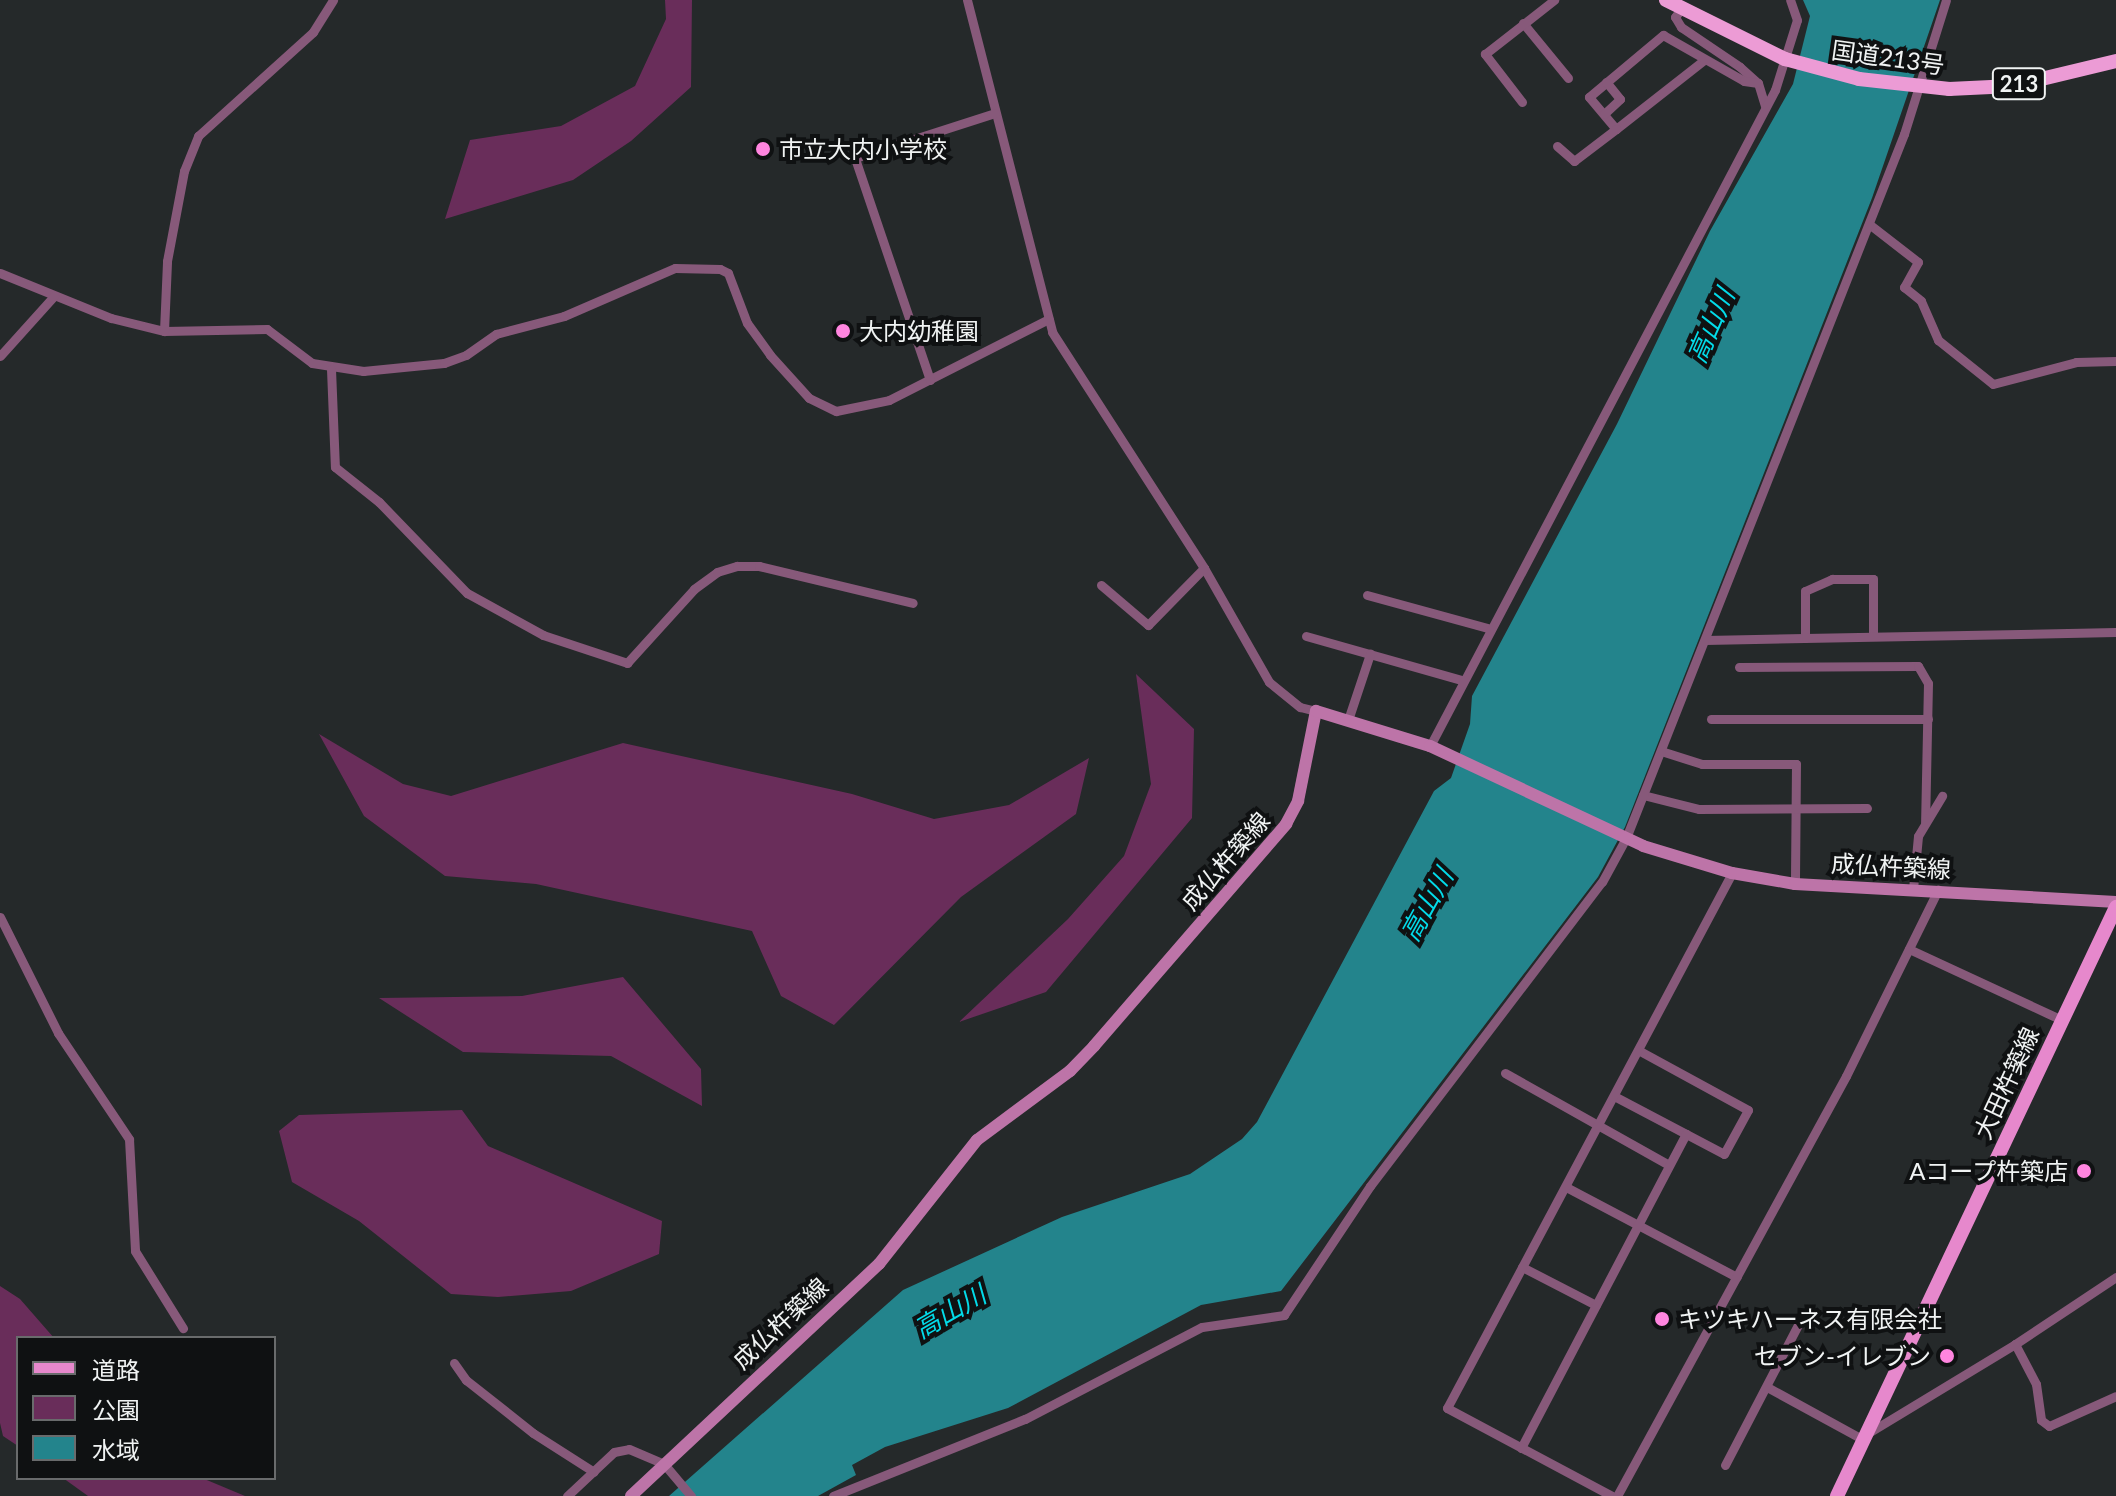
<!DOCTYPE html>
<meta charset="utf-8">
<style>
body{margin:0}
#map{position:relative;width:2116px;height:1496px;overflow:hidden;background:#25292a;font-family:Lato,"Noto Sans JP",sans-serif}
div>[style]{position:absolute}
.green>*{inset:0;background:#692d5a}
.water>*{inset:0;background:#23848c}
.minor>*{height:9px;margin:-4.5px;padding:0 4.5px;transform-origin:4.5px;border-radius:4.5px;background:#87597a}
.secondary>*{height:12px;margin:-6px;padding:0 6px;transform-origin:6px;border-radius:6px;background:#bd74a8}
.primary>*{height:14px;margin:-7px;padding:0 7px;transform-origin:7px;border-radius:7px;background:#e688cc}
.trunk>*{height:14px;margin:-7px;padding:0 7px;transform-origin:7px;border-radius:7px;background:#ec9bd5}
.dots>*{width:22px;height:22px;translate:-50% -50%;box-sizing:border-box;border:4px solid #0f1112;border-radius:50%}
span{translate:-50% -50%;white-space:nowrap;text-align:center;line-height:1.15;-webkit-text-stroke:8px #0f1112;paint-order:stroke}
.shield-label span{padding:2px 6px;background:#0f1112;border:2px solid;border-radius:6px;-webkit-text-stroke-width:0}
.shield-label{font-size:22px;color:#f0f3f3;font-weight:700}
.street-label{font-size:24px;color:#f0f3f3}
.poi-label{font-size:24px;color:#f0f3f3}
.left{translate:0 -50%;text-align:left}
.right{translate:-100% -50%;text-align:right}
.water-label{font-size:26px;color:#03dbe9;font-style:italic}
.legend{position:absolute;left:16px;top:1336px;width:260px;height:144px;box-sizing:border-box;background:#0f1112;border:2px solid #696b6c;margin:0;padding:10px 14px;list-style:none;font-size:24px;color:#f0f3f3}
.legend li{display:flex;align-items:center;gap:16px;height:40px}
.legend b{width:40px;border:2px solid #696b6c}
</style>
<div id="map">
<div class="green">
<i style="clip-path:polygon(665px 0,692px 0,691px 87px,631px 141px,573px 180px,445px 219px,470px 140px,561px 126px,635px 86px,666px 19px)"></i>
<i style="clip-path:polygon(1136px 674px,1194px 729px,1192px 818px,1046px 992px,959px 1022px,1068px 919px,1124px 856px,1151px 784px)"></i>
<i style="clip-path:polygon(319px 734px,403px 784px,451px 796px,623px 743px,852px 794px,934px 819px,1009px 805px,1089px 758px,1076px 814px,961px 897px,834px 1025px,781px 996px,752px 931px,536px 884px,445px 876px,364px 816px)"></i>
<i style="clip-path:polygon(623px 977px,701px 1069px,702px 1106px,611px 1056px,463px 1052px,379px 998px,522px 996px)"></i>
<i style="clip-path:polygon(462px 1110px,488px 1146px,662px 1221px,659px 1254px,571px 1291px,498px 1297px,451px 1294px,359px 1221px,292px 1182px,279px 1131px,299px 1115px)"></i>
<i style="clip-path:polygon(0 1286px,20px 1299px,54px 1338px,18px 1338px,18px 1446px,3px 1436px,0 1423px)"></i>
<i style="clip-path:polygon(63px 1478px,202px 1478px,245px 1496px,88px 1496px)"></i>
</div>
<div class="water">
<i style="clip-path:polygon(1803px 0,1940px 0,1872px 198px,1625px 827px,1598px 877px,1281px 1291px,1201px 1305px,1008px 1408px,885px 1447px,852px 1465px,856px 1475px,818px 1496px,669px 1496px,903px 1290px,1062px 1217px,1190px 1174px,1242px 1139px,1257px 1122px,1434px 791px,1451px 778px,1470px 724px,1472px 696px,1617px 424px,1710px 231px,1793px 84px,1810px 16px)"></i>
</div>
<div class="minor">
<i style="left:967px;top:0;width:343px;rotate:75.6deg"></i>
<i style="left:1052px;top:332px;width:281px;rotate:57.2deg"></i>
<i style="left:1204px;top:568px;width:131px;rotate:60.3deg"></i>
<i style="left:1269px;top:682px;width:40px;rotate:39deg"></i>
<i style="left:1300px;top:707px;width:16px;rotate:14deg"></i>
<i style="left:1681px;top:9px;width:10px;rotate:127deg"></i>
<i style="left:1675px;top:17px;width:12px;rotate:59deg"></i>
<i style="left:1681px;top:27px;width:71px;rotate:34.1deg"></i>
<i style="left:1740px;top:67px;width:24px;rotate:42deg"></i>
<i style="left:1758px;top:83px;width:24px;rotate:73deg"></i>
<i style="left:1523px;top:23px;width:71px;rotate:50.7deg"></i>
<i style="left:1704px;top:60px;width:112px;rotate:141.9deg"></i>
<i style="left:1616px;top:129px;width:42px;rotate:-130.2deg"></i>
<i style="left:1589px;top:97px;width:97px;rotate:-40deg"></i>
<i style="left:1663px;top:35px;width:93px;rotate:29.6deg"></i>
<i style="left:1744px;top:81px;width:14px;rotate:8deg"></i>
<i style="left:1522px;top:102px;width:61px;rotate:-127.6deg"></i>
<i style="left:1485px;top:54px;width:88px;rotate:-38deg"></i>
<i style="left:1604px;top:114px;width:22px;rotate:-43deg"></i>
<i style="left:1620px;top:99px;width:22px;rotate:-129deg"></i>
<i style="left:1557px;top:146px;width:23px;rotate:41deg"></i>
<i style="left:1574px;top:161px;width:53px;rotate:-37.3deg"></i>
<i style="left:1869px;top:224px;width:62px;rotate:37.8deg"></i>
<i style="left:1918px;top:262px;width:29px;rotate:119deg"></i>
<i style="left:1904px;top:287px;width:22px;rotate:39deg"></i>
<i style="left:1921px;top:301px;width:43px;rotate:66.4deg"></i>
<i style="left:1938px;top:340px;width:70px;rotate:38.7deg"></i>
<i style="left:1993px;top:384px;width:86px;rotate:-14.8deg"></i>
<i style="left:2076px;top:362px;width:40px;rotate:-1.4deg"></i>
<i style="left:0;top:273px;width:120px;rotate:22.1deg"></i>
<i style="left:111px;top:318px;width:55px;rotate:13.8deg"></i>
<i style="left:164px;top:331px;width:103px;rotate:-1.1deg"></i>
<i style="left:267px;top:329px;width:56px;rotate:37.1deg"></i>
<i style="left:312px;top:363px;width:52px;rotate:8.9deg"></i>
<i style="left:363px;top:371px;width:81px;rotate:-5.6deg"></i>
<i style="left:444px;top:363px;width:23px;rotate:-20deg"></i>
<i style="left:466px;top:355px;width:37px;rotate:-35deg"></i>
<i style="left:496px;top:334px;width:70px;rotate:-14.8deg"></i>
<i style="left:564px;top:316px;width:121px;rotate:-23.4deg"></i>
<i style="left:675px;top:268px;width:45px;rotate:1.3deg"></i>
<i style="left:720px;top:269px;width:9px;rotate:27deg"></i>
<i style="left:728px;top:273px;width:53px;rotate:69.2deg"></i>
<i style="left:747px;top:323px;width:39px;rotate:54deg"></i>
<i style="left:770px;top:355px;width:58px;rotate:47.8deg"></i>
<i style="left:809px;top:398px;width:30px;rotate:26deg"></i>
<i style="left:836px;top:411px;width:54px;rotate:-11.7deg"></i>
<i style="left:889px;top:400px;width:179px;rotate:-26.9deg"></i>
<i style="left:164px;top:331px;width:70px;rotate:-87.5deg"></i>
<i style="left:167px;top:261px;width:92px;rotate:-79.3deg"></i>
<i style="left:184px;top:171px;width:38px;rotate:-68deg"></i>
<i style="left:198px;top:136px;width:155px;rotate:-42.1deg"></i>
<i style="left:313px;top:32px;width:38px;rotate:-58deg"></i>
<i style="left:0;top:356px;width:81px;rotate:-48deg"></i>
<i style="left:331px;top:369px;width:98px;rotate:87.7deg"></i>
<i style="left:335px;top:467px;width:56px;rotate:38.5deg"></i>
<i style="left:379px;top:502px;width:127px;rotate:46deg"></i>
<i style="left:467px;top:593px;width:87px;rotate:28.9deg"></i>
<i style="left:543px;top:635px;width:89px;rotate:18.4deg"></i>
<i style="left:627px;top:663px;width:100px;rotate:-47.8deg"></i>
<i style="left:694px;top:589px;width:29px;rotate:-36deg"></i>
<i style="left:717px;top:572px;width:21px;rotate:-17deg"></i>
<i style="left:737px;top:566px;width:22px"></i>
<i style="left:759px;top:566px;width:158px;rotate:13.5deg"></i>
<i style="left:930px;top:380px;width:234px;rotate:-108.7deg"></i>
<i style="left:855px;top:158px;width:147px;rotate:-17.8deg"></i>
<i style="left:1101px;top:585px;width:62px;rotate:40.4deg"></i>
<i style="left:1148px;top:625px;width:80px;rotate:-45.5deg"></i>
<i style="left:1367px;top:595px;width:125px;rotate:15.3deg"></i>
<i style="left:1306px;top:636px;width:161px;rotate:15.8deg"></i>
<i style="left:1805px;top:638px;width:47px;rotate:-90deg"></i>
<i style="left:1805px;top:591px;width:30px;rotate:-24deg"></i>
<i style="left:1832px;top:579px;width:41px"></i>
<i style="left:1873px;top:579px;width:57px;rotate:90deg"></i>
<i style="left:1705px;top:640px;width:411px;rotate:-1.1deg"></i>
<i style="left:1739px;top:667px;width:179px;rotate:-0.3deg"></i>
<i style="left:1918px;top:666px;width:20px;rotate:60deg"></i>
<i style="left:1928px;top:683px;width:139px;rotate:91.2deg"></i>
<i style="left:1711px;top:719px;width:217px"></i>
<i style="left:1348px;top:720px;width:70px;rotate:-71.6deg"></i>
<i style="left:1430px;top:746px;width:741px;rotate:-62.26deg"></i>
<i style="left:1775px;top:90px;width:73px;rotate:-72.6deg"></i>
<i style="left:1797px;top:20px;width:21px;rotate:-109deg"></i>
<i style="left:1661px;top:751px;width:43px;rotate:17.6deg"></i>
<i style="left:1702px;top:764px;width:94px"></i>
<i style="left:1796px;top:764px;width:120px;rotate:90.5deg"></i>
<i style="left:1643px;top:795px;width:58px;rotate:14deg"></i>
<i style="left:1699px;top:809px;width:168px;rotate:-0.3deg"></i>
<i style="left:1913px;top:889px;width:53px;rotate:-84.6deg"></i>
<i style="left:1918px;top:836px;width:47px;rotate:-59deg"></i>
<i style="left:0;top:917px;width:130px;rotate:63.4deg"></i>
<i style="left:58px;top:1033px;width:128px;rotate:56.2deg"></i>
<i style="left:129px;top:1139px;width:112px;rotate:86.9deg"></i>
<i style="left:135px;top:1251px;width:91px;rotate:58.1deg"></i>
<i style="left:1909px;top:949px;width:166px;rotate:24.9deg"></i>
<i style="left:1505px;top:1073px;width:188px;rotate:29.3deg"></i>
<i style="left:1614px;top:1096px;width:124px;rotate:27.8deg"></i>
<i style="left:1724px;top:1154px;width:50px;rotate:-61.4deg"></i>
<i style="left:1748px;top:1110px;width:125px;rotate:-151.4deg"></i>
<i style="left:1566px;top:1187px;width:193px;rotate:27.8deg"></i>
<i style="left:1522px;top:1267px;width:83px;rotate:27.2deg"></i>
<i style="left:2116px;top:1277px;width:121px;rotate:146.4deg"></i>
<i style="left:2015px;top:1344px;width:45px;rotate:62.3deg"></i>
<i style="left:2036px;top:1384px;width:36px;rotate:82deg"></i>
<i style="left:2041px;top:1420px;width:10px;rotate:37deg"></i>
<i style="left:2049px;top:1426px;width:73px;rotate:-24.1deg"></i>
<i style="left:454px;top:1363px;width:21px;rotate:55deg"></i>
<i style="left:466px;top:1380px;width:85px;rotate:38.3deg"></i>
<i style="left:533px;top:1433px;width:72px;rotate:32.6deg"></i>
<i style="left:1767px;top:1387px;width:106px;rotate:28.7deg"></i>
<i style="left:1860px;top:1438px;width:181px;rotate:-31.2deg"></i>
<i style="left:1521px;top:1448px;width:355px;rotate:-62.3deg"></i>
<i style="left:1725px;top:1465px;width:160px;rotate:-62.5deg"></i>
<i style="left:567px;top:1496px;width:64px;rotate:-43.1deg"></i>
<i style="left:614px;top:1452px;width:15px;rotate:-11deg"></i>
<i style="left:629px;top:1449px;width:38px;rotate:23deg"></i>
<i style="left:664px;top:1464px;width:42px;rotate:49.8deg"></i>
<i style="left:833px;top:1496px;width:207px;rotate:-21.9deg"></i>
<i style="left:1025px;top:1419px;width:199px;rotate:-27.5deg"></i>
<i style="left:1202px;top:1327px;width:83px;rotate:-8.3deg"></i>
<i style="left:1284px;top:1315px;width:155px;rotate:-56.3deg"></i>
<i style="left:1370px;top:1186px;width:382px;rotate:-52.7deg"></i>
<i style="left:1602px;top:882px;width:50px;rotate:-61.4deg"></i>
<i style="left:1626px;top:838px;width:757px;rotate:-68.45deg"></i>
<i style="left:1904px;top:134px;width:140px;rotate:-72.6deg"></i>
<i style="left:1612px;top:1496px;width:187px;rotate:-151.9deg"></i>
<i style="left:1447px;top:1408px;width:606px;rotate:-61.96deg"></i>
<i style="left:1617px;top:1496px;width:478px;rotate:-61.4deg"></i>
<i style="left:1846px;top:1076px;width:208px;rotate:-63.7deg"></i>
</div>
<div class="secondary">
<i style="left:631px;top:1496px;width:340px;rotate:-43.1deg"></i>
<i style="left:879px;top:1264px;width:158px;rotate:-51.7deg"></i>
<i style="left:977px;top:1140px;width:116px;rotate:-36.6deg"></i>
<i style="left:1070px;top:1071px;width:35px;rotate:-46deg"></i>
<i style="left:1094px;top:1046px;width:294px;rotate:-49.1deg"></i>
<i style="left:1286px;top:824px;width:26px;rotate:-62deg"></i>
<i style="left:1298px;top:801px;width:92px;rotate:-78.7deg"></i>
<i style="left:1316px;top:711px;width:119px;rotate:17.1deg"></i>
<i style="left:1430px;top:746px;width:235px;rotate:25.1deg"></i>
<i style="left:1643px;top:846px;width:93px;rotate:16.9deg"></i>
<i style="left:1732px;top:873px;width:64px;rotate:9.9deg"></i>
<i style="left:1795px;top:884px;width:322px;rotate:3.2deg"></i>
</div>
<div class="primary">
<i style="left:1837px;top:1496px;width:652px;rotate:-64.65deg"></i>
</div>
<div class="trunk">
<i style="left:1666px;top:0;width:133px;rotate:26.4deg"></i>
<i style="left:1785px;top:59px;width:77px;rotate:15.1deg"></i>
<i style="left:1859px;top:79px;width:91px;rotate:6.3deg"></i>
<i style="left:1949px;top:89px;width:63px;rotate:-2.7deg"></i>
<i style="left:2012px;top:86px;width:107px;rotate:-13.5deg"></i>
</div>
<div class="dots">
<i style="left:763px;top:149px;background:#ff85df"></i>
<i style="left:843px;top:331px;background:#ff85df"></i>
<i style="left:2084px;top:1171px;background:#ff85df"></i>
<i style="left:1662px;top:1319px;background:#ff85df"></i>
<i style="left:1947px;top:1356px;background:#ff85df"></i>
</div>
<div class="shield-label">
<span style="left:2019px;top:84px">213</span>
</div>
<div class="street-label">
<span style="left:1888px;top:57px;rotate:8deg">国道213号</span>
<span style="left:1225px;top:861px;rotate:-49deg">成仏杵築線</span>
<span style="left:1891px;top:866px;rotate:3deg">成仏杵築線</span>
<span style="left:2006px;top:1083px;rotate:-65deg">大田杵築線</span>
<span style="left:780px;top:1323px;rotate:-43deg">成仏杵築線</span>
</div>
<div class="poi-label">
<span class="left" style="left:779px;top:149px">市立大内小学校</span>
<span class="left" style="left:859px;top:331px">大内幼稚園</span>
<span class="right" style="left:2068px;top:1171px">Aコープ杵築店</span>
<span class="left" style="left:1678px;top:1319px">キツキハーネス有限会社</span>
<span class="right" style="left:1931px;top:1356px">セブン-イレブン</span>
</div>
<div class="water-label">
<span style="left:1711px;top:326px;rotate:-66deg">高山川</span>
<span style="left:1427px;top:905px;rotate:-61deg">高山川</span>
<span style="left:950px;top:1312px;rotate:-30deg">高山川</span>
</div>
<ul class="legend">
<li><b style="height:10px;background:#e688cc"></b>道路</li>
<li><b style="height:22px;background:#692d5a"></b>公園</li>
<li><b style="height:22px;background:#23848c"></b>水域</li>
</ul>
</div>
